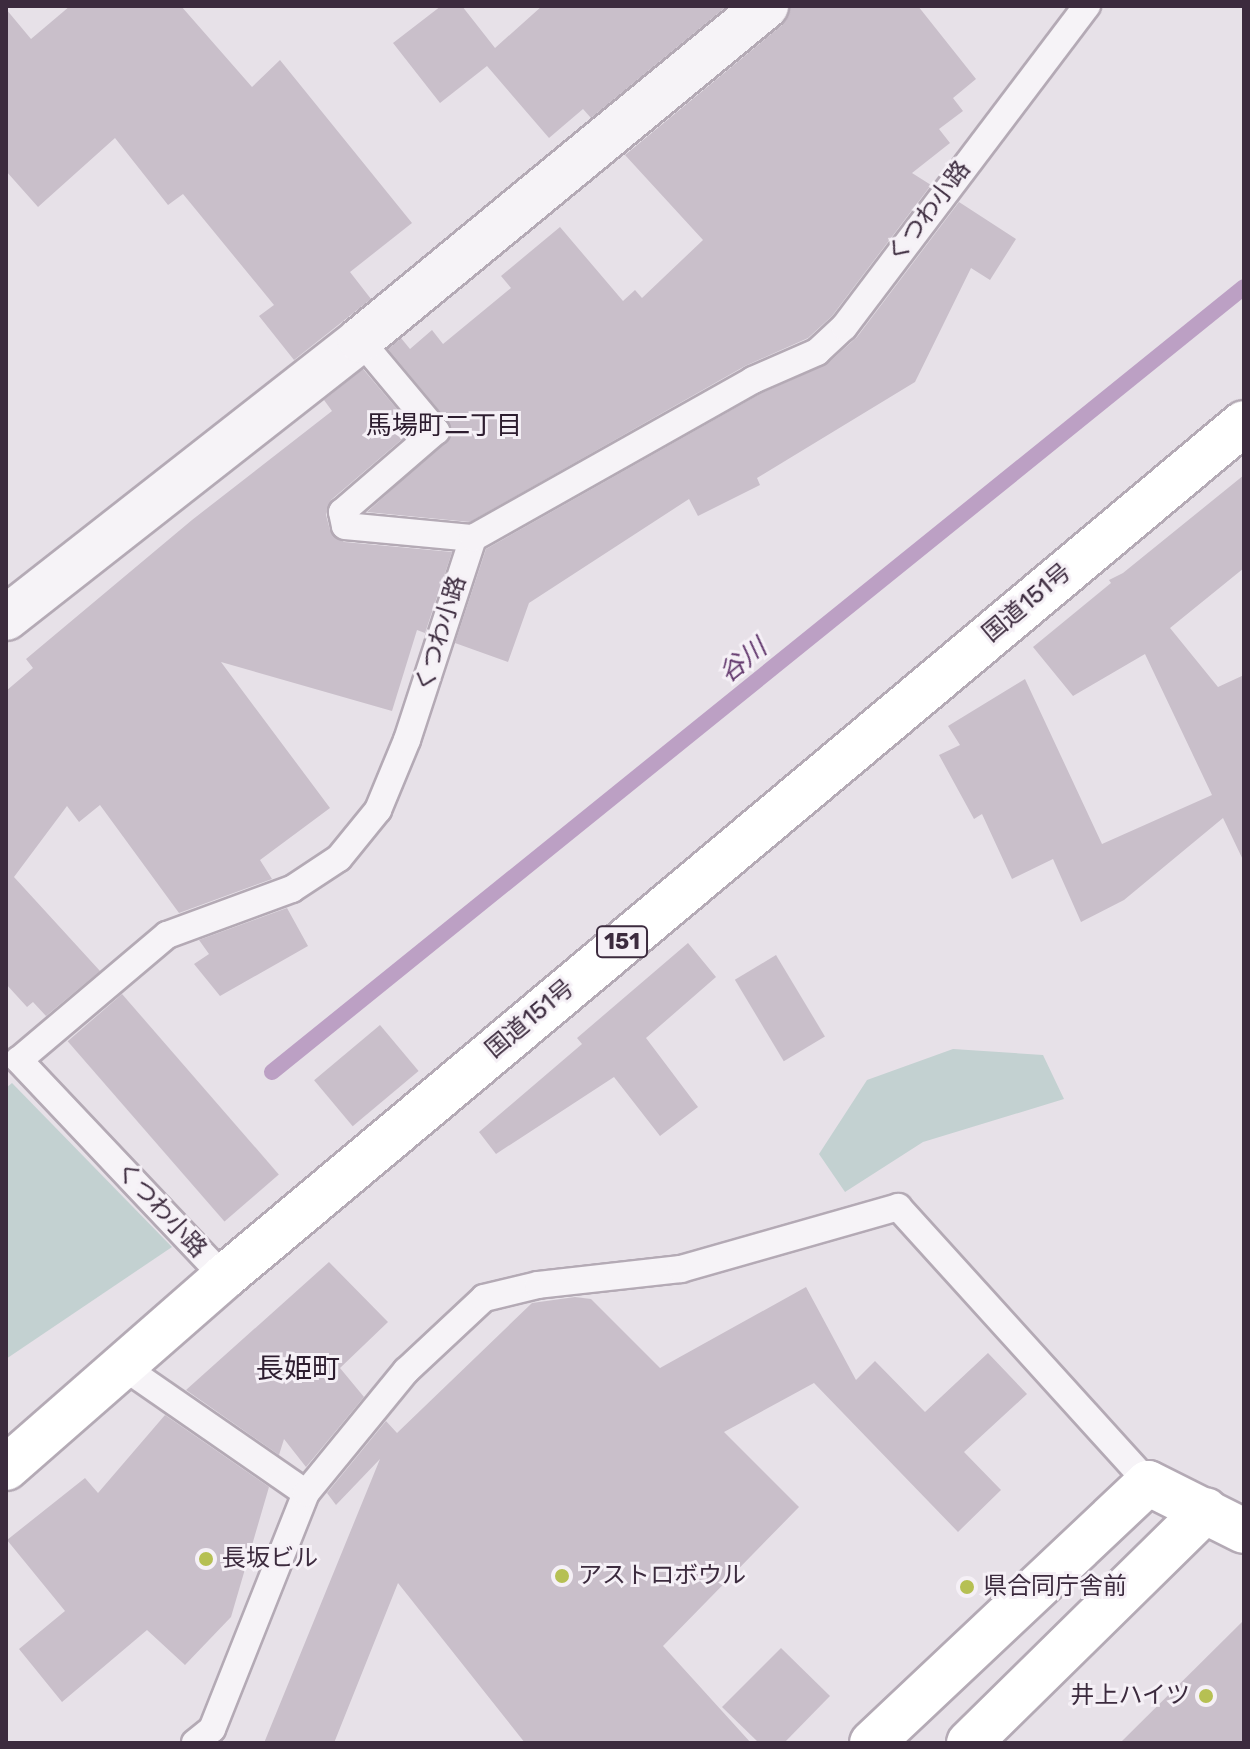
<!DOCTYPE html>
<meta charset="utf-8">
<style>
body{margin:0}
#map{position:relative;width:1250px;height:1749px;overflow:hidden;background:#e7e1e8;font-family:Rubik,"Noto Sans JP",sans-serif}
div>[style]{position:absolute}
.green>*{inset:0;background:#c3d1d1}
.stream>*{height:16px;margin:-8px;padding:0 8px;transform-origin:8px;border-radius:8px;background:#bca0c4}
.building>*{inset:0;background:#c9bfca;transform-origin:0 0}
.roads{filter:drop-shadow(2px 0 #b4aab5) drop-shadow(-2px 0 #b4aab5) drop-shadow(0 2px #b4aab5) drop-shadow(0 -2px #b4aab5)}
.lane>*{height:26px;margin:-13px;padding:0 13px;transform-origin:13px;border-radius:13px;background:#f6f3f7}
.street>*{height:44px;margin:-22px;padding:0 22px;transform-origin:22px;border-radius:22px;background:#f6f3f7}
.secondary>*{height:44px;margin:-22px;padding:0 22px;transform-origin:22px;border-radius:22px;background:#fff}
.highway>*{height:44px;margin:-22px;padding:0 22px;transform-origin:22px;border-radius:22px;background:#fff}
.dots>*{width:22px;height:22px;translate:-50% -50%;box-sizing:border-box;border:4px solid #f5f0f6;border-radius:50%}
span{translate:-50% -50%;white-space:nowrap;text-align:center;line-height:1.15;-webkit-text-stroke:6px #f5f0f6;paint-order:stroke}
.shield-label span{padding:2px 6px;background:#f5f0f6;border:2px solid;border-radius:6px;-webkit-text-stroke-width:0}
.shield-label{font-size:22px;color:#3c2b3e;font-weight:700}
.street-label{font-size:24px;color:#3c2b3e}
.poi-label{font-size:24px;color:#3c2b3e}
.left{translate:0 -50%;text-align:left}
.right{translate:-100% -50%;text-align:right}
.neighbourhood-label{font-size:26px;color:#2d1d2f}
.water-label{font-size:26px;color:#63396e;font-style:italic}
.quarter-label{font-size:28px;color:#2d1d2f}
.frame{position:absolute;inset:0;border:8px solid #3c2b3e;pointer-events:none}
</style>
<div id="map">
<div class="green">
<i style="clip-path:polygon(953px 1049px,1043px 1055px,1064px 1099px,923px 1142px,845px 1192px,819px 1154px,867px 1080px)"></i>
<i style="clip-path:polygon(12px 1083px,172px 1247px,6px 1359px,6px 1088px)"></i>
</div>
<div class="stream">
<i style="left:272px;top:1072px;width:1249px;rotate:-38.92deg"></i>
</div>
<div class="building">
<i style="clip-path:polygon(70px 6px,181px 6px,252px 87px,280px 60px,412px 223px,350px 272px,371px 299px,294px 360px,259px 316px,274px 305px,183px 194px,168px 205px,115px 138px,38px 207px,6px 171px,6px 9px,31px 39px)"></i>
<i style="clip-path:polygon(441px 6px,462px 6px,495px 48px,542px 6px,727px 6px,591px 118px,583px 109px,549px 138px,487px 66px,440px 103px,393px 43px)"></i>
<i style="clip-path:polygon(790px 6px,918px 6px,976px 79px,953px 98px,963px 111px,939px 129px,950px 143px,912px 173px,931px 185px,832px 316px,808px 338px,745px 366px,470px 522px,367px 512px,451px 436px,448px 421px,388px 349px,401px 338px,410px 349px,432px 330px,443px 344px,511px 288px,501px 276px,560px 227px,623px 301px,635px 290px,642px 298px,703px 240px,625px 155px,782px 25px)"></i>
<i style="clip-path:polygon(959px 202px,1016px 239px,990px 280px,971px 268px,915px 382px,757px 478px,760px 485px,698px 516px,689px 499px,529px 603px,508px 662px,455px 643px,486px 549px,760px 394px,827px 364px,857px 337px)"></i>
<i style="clip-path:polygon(363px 369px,414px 429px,331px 500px,326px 515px,330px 530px,344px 542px,452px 552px,425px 633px,417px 630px,392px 711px,221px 662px,330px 808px,260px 860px,272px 879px,179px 913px,100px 805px,79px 822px,67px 806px,14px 877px,100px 971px,46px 1016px,33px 1002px,27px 1007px,6px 984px,6px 691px,33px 668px,26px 659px,192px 520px,332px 411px,324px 400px)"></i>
<i style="clip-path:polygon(1244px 475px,1244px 568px,1170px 628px,1218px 687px,1244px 675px,1244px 862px,1223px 818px,1124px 900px,1081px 922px,1053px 859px,1012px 879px,982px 814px,974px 819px,939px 755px,960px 745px,948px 726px,1025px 679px,1102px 844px,1212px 795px,1145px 654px,1073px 696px,1033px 647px,1111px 583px,1109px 580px,1123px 573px)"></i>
<i style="clip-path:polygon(287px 908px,308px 946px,220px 996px,194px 964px,209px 954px,199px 940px)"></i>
<i style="clip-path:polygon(688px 943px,716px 977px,646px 1038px,698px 1107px,660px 1136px,614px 1077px,496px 1154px,479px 1132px,582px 1044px,577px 1038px)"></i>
<i style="left:776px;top:955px;width:95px;height:48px;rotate:59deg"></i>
<i style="left:122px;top:994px;width:239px;height:72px;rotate:49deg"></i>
<i style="left:380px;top:1025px;width:60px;height:86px;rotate:50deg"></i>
<i style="clip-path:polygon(329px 1262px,388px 1322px,340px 1368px,364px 1397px,306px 1467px,284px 1439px,279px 1455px,186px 1390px)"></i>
<i style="clip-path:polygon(806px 1287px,856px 1380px,875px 1361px,925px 1412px,988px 1353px,1027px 1394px,964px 1452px,1001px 1490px,958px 1532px,814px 1383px,724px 1432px,799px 1507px,663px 1646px,751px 1743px,525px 1743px,398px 1583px,334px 1743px,264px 1743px,380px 1459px,336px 1505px,327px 1493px,386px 1421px,397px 1433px,532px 1303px,575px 1297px,591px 1299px,660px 1368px)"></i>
<i style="clip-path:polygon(165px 1415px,269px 1487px,231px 1617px,185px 1665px,147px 1630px,62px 1702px,19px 1649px,65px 1611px,7px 1540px,85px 1478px,98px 1493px)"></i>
<i style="clip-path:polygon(1244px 1620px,1244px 1743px,1120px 1743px)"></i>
<i style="clip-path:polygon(781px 1648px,830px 1696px,784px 1743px,759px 1743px,722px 1707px)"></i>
</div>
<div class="roads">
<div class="lane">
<i style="left:360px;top:340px;width:119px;rotate:50.1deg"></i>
<i style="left:436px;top:431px;width:124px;rotate:139.2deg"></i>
<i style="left:342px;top:512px;width:14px;rotate:78deg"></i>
<i style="left:345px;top:526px;width:129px;rotate:5.4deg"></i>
<i style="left:224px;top:1277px;width:299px;rotate:-133.4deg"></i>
<i style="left:19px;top:1060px;width:194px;rotate:-40.2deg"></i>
<i style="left:167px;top:935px;width:133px;rotate:-20.2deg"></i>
<i style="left:292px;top:889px;width:56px;rotate:-33.4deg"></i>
<i style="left:339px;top:858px;width:62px;rotate:-50.9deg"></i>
<i style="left:378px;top:810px;width:76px;rotate:-67.5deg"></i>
<i style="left:407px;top:740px;width:213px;rotate:-71.9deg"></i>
<i style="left:473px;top:538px;width:322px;rotate:-29.4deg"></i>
<i style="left:753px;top:380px;width:70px;rotate:-23.6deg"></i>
<i style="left:817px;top:352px;width:37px;rotate:-43deg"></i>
<i style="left:844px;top:327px;width:403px;rotate:-52.9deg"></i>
<i style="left:124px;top:1367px;width:221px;rotate:34.7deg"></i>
<i style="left:306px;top:1493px;width:254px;rotate:111.7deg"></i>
<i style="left:212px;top:1729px;width:22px;rotate:141deg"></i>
<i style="left:306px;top:1493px;width:158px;rotate:-50.7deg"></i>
<i style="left:406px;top:1371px;width:107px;rotate:-43.1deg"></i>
<i style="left:484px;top:1298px;width:56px;rotate:-13.5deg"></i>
<i style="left:538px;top:1285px;width:144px;rotate:-6.4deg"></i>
<i style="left:681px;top:1269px;width:226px;rotate:-15.9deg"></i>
<i style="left:898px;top:1207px;width:372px;rotate:47.8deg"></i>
</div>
<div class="street">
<i style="left:6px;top:618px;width:450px;rotate:-38.1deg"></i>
<i style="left:360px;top:340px;width:526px;rotate:-39.44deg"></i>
</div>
<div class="secondary">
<i style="left:872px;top:1743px;width:379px;rotate:-43.3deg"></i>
<i style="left:1148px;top:1483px;width:107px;rotate:26.6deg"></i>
<i style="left:969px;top:1743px;width:332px;rotate:-44.5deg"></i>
</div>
<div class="highway">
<i style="left:6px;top:1468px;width:290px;rotate:-41.2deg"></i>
<i style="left:224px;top:1277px;width:1330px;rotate:-39.94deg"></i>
</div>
</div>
<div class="dots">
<i style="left:206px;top:1559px;background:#b6c053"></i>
<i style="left:562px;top:1576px;background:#b6c053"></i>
<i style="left:967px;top:1587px;background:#b6c053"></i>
<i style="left:1206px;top:1696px;background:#b6c053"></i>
</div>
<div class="shield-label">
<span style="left:622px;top:942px">151</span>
</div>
<div class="street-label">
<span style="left:929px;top:212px;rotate:-53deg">くつわ小路</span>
<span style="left:1027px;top:603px;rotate:-40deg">国道151号</span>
<span style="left:441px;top:634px;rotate:-73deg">くつわ小路</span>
<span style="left:530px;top:1019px;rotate:-40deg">国道151号</span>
<span style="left:161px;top:1210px;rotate:47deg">くつわ小路</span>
</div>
<div class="poi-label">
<span class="left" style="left:222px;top:1559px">長坂ビル</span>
<span class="left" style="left:578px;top:1576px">アストロボウル</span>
<span class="left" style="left:983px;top:1587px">県合同庁舎前</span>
<span class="right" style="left:1190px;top:1696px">井上ハイツ</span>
</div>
<div class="neighbourhood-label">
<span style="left:444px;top:426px">馬場町二丁目</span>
</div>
<div class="water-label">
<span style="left:743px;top:661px;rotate:-39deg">谷川</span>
</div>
<div class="quarter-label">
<span style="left:298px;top:1369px">長姫町</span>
</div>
<div class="frame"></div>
</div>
